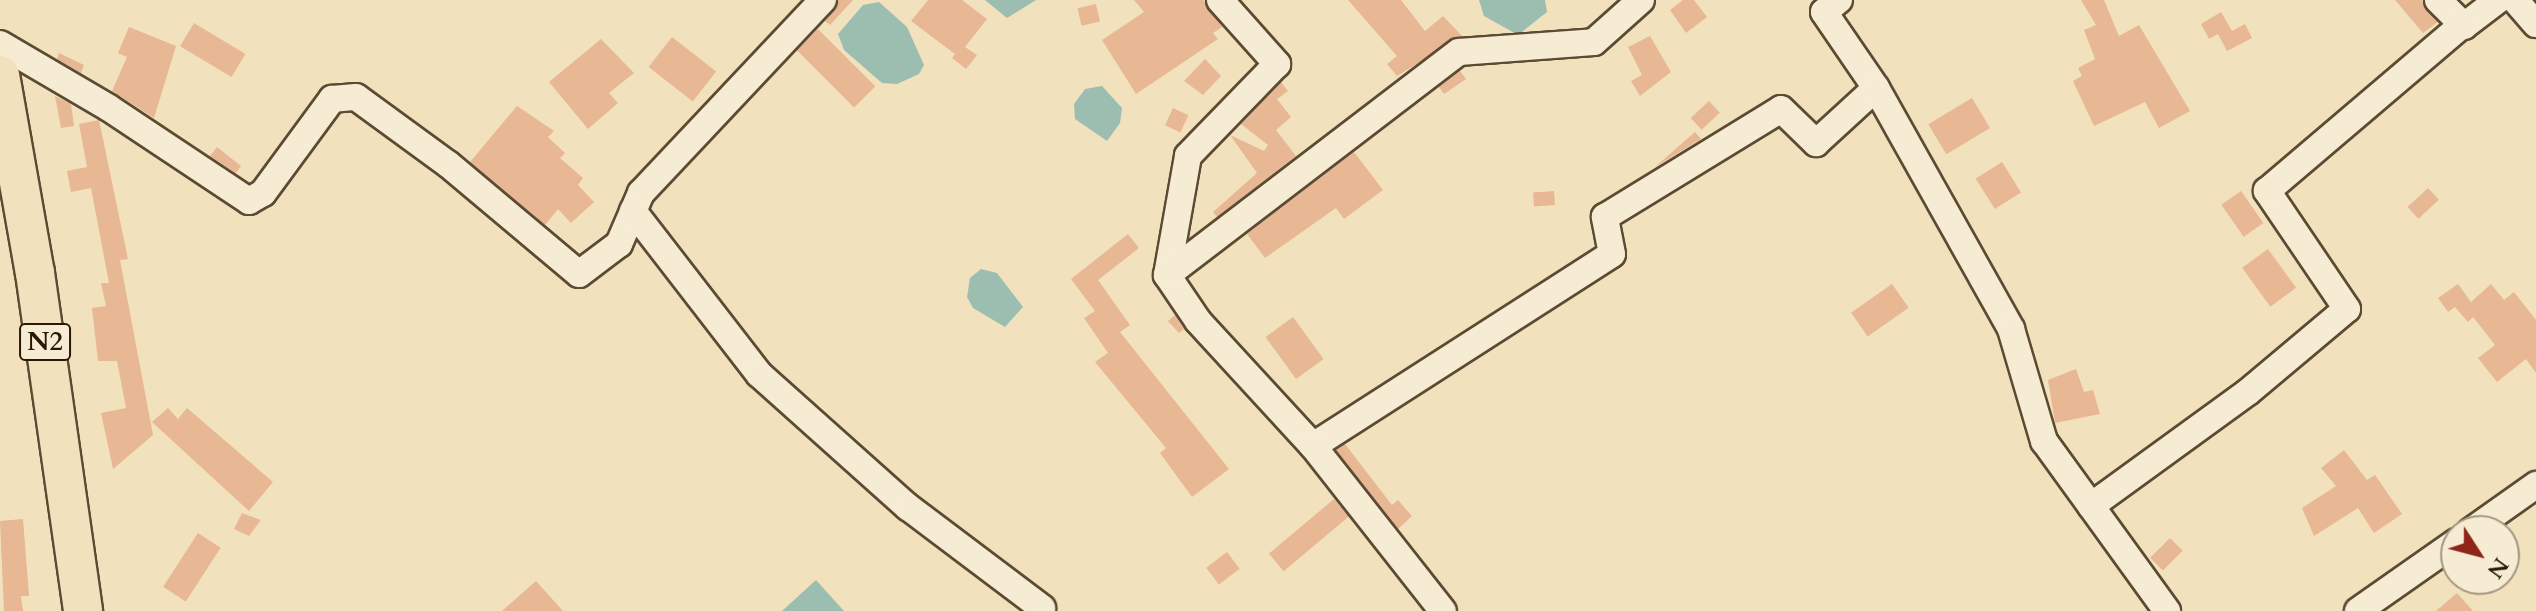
<!DOCTYPE html>
<style>
body{margin:0}
#map{position:relative;width:2536px;height:611px;overflow:hidden;background:#f1e2bd;font-family:Cardo,serif}
div>[style]{position:absolute}
.water>*{inset:0;background:#9bbeb1}
.building>*{inset:0;background:#e8b794;transform-origin:0 0}
.roads{filter:drop-shadow(2px 0 #5c4a33) drop-shadow(-2px 0 #5c4a33) drop-shadow(0 2px #5c4a33) drop-shadow(0 -2px #5c4a33)}
.minor>*{height:26px;margin:-13px;padding:0 13px;transform-origin:13px;border-radius:13px;background:#f6ecd4}
.highway>*{height:38px;margin:-19px;padding:0 19px;transform-origin:19px;border-radius:19px;background:#f1e2bd}
span{translate:-50% -50%;white-space:nowrap;text-align:center;line-height:1.15;-webkit-text-stroke:8px #f6ecd4;paint-order:stroke}
.shield-label span{padding:2px 6px;background:#f6ecd4;border:2px solid;border-radius:6px;-webkit-text-stroke-width:0}
.shield-label{font-size:26px;color:#2b1705;font-weight:700}
.north{position:absolute;left:2440px;top:515px;width:80px;height:80px;box-sizing:border-box;background:#f6ecd4;border:2px solid #a59781;border-radius:50%;rotate:126deg;font-size:22px;font-weight:700;line-height:32px;text-align:center;color:#2b1705}
.north::after{content:'';display:block;margin:auto;width:28px;height:36px;background:#8f2418;clip-path:polygon(50% 0,100% 100%,50% 72%,0 100%)}
</style>
<div id="map">
<div class="water">
<i style="clip-path:polygon(985px 0,1036px 0,1007px 18px)"></i>
<i style="clip-path:polygon(1479px 0,1545px 0,1547px 12px,1518px 35px,1484px 16px)"></i>
<i style="clip-path:polygon(879px 2px,907px 27px,924px 65px,919px 74px,897px 84px,882px 83px,844px 50px,838px 34px,863px 5px)"></i>
<i style="clip-path:polygon(1102px 86px,1122px 108px,1120px 123px,1107px 141px,1075px 119px,1074px 104px,1085px 89px)"></i>
<i style="clip-path:polygon(981px 269px,997px 273px,1023px 307px,1005px 327px,973px 308px,967px 297px,970px 278px)"></i>
<i style="clip-path:polygon(816px 580px,844px 611px,782px 611px)"></i>
</div>
<div class="building">
<i style="clip-path:polygon(839px 0,853px 0,830px 25px,825px 21px)"></i>
<i style="clip-path:polygon(928px 0,962px 0,987px 19px,965px 47px,977px 55px,966px 69px,952px 58px,955px 54px,911px 21px)"></i>
<i style="clip-path:polygon(1134px 0,1204px 0,1222px 27px,1213px 33px,1218px 39px,1136px 94px,1102px 40px,1144px 12px)"></i>
<i style="clip-path:polygon(1348px 0,1401px 0,1425px 31px,1443px 16px,1462px 36px,1397px 76px,1387px 64px,1397px 56px)"></i>
<i style="clip-path:polygon(1683px 0,1694px 0,1707px 17px,1686px 33px,1670px 10px)"></i>
<i style="clip-path:polygon(2081px 0,2104px 0,2119px 36px,2139px 25px,2190px 111px,2159px 128px,2145px 102px,2094px 126px,2073px 81px,2082px 76px,2078px 68px,2095px 59px,2084px 30px,2096px 25px)"></i>
<i style="clip-path:polygon(2395px 0,2422px 0,2438px 22px,2423px 33px)"></i>
<i style="left:1096px;top:4px;width:18px;height:19px;rotate:77deg"></i>
<i style="clip-path:polygon(2221px 12px,2232px 31px,2245px 24px,2252px 38px,2227px 51px,2218px 34px,2209px 39px,2201px 24px)"></i>
<i style="left:194px;top:23px;width:60px;height:27px;rotate:31deg"></i>
<i style="clip-path:polygon(129px 27px,176px 46px,154px 118px,112px 91px,127px 57px,118px 53px)"></i>
<i style="left:818px;top:29px;width:81px;height:30px;rotate:45deg"></i>
<i style="clip-path:polygon(1650px 36px,1671px 72px,1640px 96px,1631px 81px,1642px 75px,1628px 47px)"></i>
<i style="left:672px;top:37px;width:56px;height:38px;rotate:38deg"></i>
<i style="clip-path:polygon(601px 39px,634px 73px,609px 93px,618px 103px,588px 129px,549px 82px)"></i>
<i style="clip-path:polygon(59px 53px,84px 65px,81px 73px,57px 59px)"></i>
<i style="clip-path:polygon(1205px 59px,1221px 76px,1203px 95px,1184px 81px)"></i>
<i style="clip-path:polygon(1460px 71px,1466px 79px,1444px 94px,1439px 87px)"></i>
<i style="clip-path:polygon(1281px 82px,1288px 91px,1277px 99px,1291px 117px,1276px 130px,1296px 156px,1217px 217px,1213px 212px,1257px 173px,1230px 135px,1264px 151px,1268px 145px,1241px 124px)"></i>
<i style="clip-path:polygon(55px 96px,71px 104px,74px 126px,61px 128px)"></i>
<i style="left:1972px;top:98px;width:35px;height:51px;rotate:59deg"></i>
<i style="left:1709px;top:101px;width:16px;height:25px;rotate:47deg"></i>
<i style="clip-path:polygon(517px 106px,554px 131px,548px 137px,565px 153px,560px 158px,583px 178px,578px 185px,594px 202px,571px 223px,558px 209px,545px 225px,470px 162px)"></i>
<i style="left:1173px;top:108px;width:17px;height:19px;rotate:25deg"></i>
<i style="clip-path:polygon(99px 120px,128px 259px,120px 260px,153px 435px,113px 469px,101px 413px,126px 408px,117px 361px,98px 361px,92px 308px,106px 306px,101px 283px,109px 283px,91px 188px,71px 192px,67px 171px,87px 167px,79px 124px)"></i>
<i style="clip-path:polygon(1695px 132px,1701px 139px,1655px 167px)"></i>
<i style="clip-path:polygon(217px 147px,241px 166px,236px 173px,210px 156px)"></i>
<i style="clip-path:polygon(1354px 152px,1383px 190px,1344px 219px,1336px 208px,1265px 258px,1247px 234px)"></i>
<i style="left:2002px;top:162px;width:36px;height:31px;rotate:58deg"></i>
<i style="left:2428px;top:188px;width:16px;height:28px;rotate:47deg"></i>
<i style="left:1554px;top:191px;width:14px;height:21px;rotate:86deg"></i>
<i style="left:2241px;top:191px;width:39px;height:24px;rotate:55deg"></i>
<i style="clip-path:polygon(1128px 234px,1139px 248px,1098px 280px,1130px 325px,1120px 332px,1229px 469px,1192px 497px,1160px 453px,1166px 448px,1095px 362px,1108px 353px,1084px 318px,1095px 311px,1071px 279px)"></i>
<i style="left:2268px;top:249px;width:48px;height:32px;rotate:54deg"></i>
<i style="left:1892px;top:284px;width:29px;height:50px;rotate:55deg"></i>
<i style="clip-path:polygon(2458px 284px,2471px 302px,2491px 284px,2504px 300px,2514px 292px,2536px 320px,2536px 373px,2526px 359px,2497px 382px,2478px 358px,2495px 345px,2473px 317px,2468px 322px,2455px 307px,2448px 312px,2438px 298px)"></i>
<i style="clip-path:polygon(1175px 315px,1184px 329px,1179px 333px,1168px 321px)"></i>
<i style="left:1293px;top:317px;width:52px;height:34px;rotate:54deg"></i>
<i style="clip-path:polygon(2076px 369px,2084px 392px,2093px 390px,2100px 414px,2055px 423px,2048px 380px)"></i>
<i style="clip-path:polygon(168px 408px,178px 419px,187px 408px,273px 482px,249px 511px,152px 422px)"></i>
<i style="clip-path:polygon(1345px 444px,1392px 505px,1398px 500px,1412px 516px,1398px 529px,1336px 450px)"></i>
<i style="clip-path:polygon(2344px 450px,2367px 480px,2375px 475px,2402px 514px,2374px 533px,2358px 508px,2314px 536px,2302px 508px,2336px 486px,2321px 468px)"></i>
<i style="left:1334px;top:499px;width:23px;height:85px;rotate:50deg"></i>
<i style="clip-path:polygon(242px 513px,261px 520px,249px 536px,234px 529px)"></i>
<i style="clip-path:polygon(23px 519px,29px 596px,21px 596px,23px 611px,4px 611px,0 521px)"></i>
<i style="left:198px;top:533px;width:27px;height:64px;rotate:33deg"></i>
<i style="left:2170px;top:538px;width:18px;height:28px;rotate:45deg"></i>
<i style="left:1227px;top:552px;width:21px;height:26px;rotate:53deg"></i>
<i style="clip-path:polygon(536px 581px,563px 611px,502px 611px)"></i>
<i style="clip-path:polygon(2457px 593px,2473px 611px,2436px 611px)"></i>
</div>
<div class="roads">
<div class="minor">
<i style="left:1220px;top:0;width:86px;rotate:48.3deg"></i>
<i style="left:1277px;top:64px;width:128px;rotate:134.1deg"></i>
<i style="left:1188px;top:156px;width:121px;rotate:100deg"></i>
<i style="left:1167px;top:275px;width:55px;rotate:56deg"></i>
<i style="left:1198px;top:321px;width:170px;rotate:47.4deg"></i>
<i style="left:1313px;top:446px;width:355px;rotate:-32.7deg"></i>
<i style="left:1612px;top:254px;width:38px;rotate:-101deg"></i>
<i style="left:1605px;top:217px;width:206px;rotate:-31.5deg"></i>
<i style="left:1781px;top:109px;width:49px;rotate:44.2deg"></i>
<i style="left:1816px;top:143px;width:81px;rotate:-42.5deg"></i>
<i style="left:1839px;top:0;width:19px;rotate:141deg"></i>
<i style="left:1824px;top:12px;width:92px;rotate:55.6deg"></i>
<i style="left:1876px;top:88px;width:276px;rotate:60.7deg"></i>
<i style="left:2011px;top:329px;width:117px;rotate:73.6deg"></i>
<i style="left:2044px;top:441px;width:210px;rotate:54.1deg"></i>
<i style="left:2438px;top:0;width:37px;rotate:45deg"></i>
<i style="left:2464px;top:26px;width:43px;rotate:-37.4deg"></i>
<i style="left:2515px;top:0;width:32px;rotate:49deg"></i>
<i style="left:0;top:44px;width:126px;rotate:30.4deg"></i>
<i style="left:109px;top:108px;width:168px;rotate:33.6deg"></i>
<i style="left:249px;top:201px;width:16px;rotate:-30deg"></i>
<i style="left:263px;top:193px;width:117px;rotate:-53.7deg"></i>
<i style="left:332px;top:99px;width:24px;rotate:-5deg"></i>
<i style="left:356px;top:97px;width:114px;rotate:36.1deg"></i>
<i style="left:448px;top:164px;width:171px;rotate:40deg"></i>
<i style="left:579px;top:274px;width:50px;rotate:-36.9deg"></i>
<i style="left:619px;top:244px;width:56px;rotate:-66.7deg"></i>
<i style="left:641px;top:193px;width:265px;rotate:-46.7deg"></i>
<i style="left:633px;top:211px;width:206px;rotate:52.3deg"></i>
<i style="left:759px;top:374px;width:200px;rotate:41.8deg"></i>
<i style="left:908px;top:507px;width:168px;rotate:37deg"></i>
<i style="left:1167px;top:275px;width:367px;rotate:-37.4deg"></i>
<i style="left:1459px;top:52px;width:135px;rotate:-4.2deg"></i>
<i style="left:1594px;top:42px;width:63px;rotate:-41.8deg"></i>
<i style="left:1313px;top:446px;width:210px;rotate:51.8deg"></i>
<i style="left:2091px;top:506px;width:194px;rotate:-36deg"></i>
<i style="left:2248px;top:392px;width:129px;rotate:-40deg"></i>
<i style="left:2347px;top:309px;width:143px;rotate:-124.1deg"></i>
<i style="left:2267px;top:191px;width:256px;rotate:-40.4deg"></i>
<i style="left:2471px;top:531px;width:80px;rotate:-35.3deg"></i>
<i style="left:2358px;top:611px;width:120px;rotate:-35.1deg"></i>
</div>
<div class="highway">
<i style="left:0;top:75px;width:201px;rotate:80deg"></i>
<i style="left:35px;top:273px;width:341px;rotate:81.9deg"></i>
</div>
</div>
<div class="shield-label">
<span style="left:45px;top:342px">N2</span>
</div>
<div class="north">N</div>
</div>
